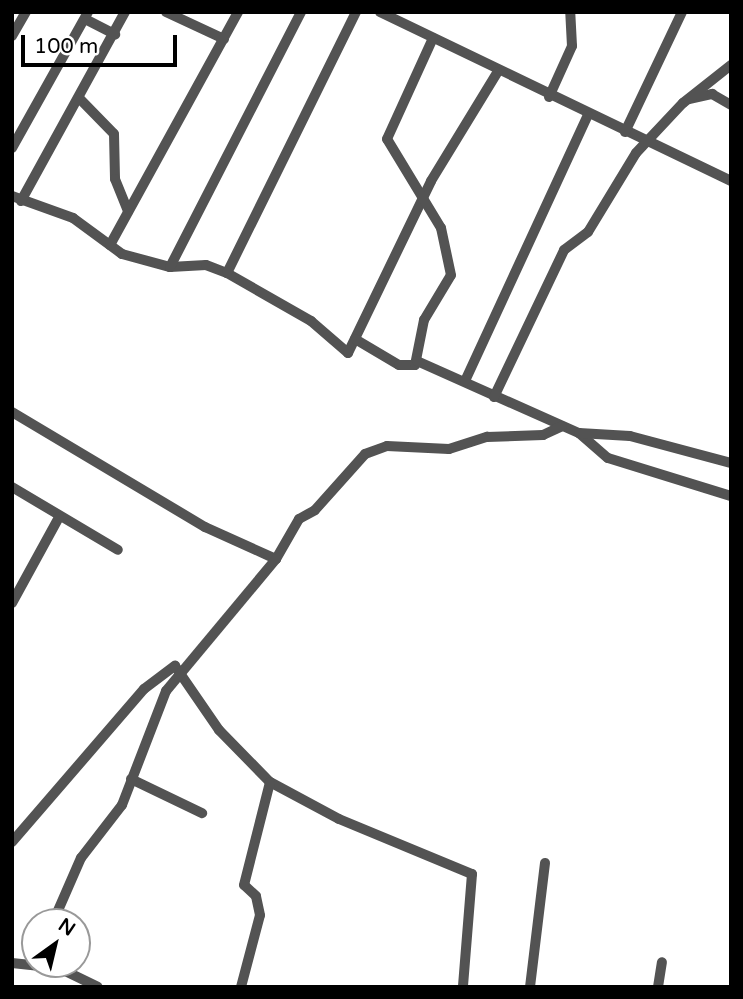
<!DOCTYPE html>
<style>
body{margin:0}
#map{position:relative;width:743px;height:999px;overflow:hidden;background:#fff;font-family:"Varela Round",sans-serif}
div>[style]{position:absolute}
.minor>*{height:10px;margin:-5px;padding:0 5px;transform-origin:5px;border-radius:5px;background:#535353}
span{translate:-50% -50%;white-space:nowrap;text-align:center;line-height:1.15;-webkit-text-stroke:6px #fff;paint-order:stroke}
.frame{position:absolute;inset:0;border:14px solid #000;pointer-events:none}
.north{position:absolute;left:21px;top:908px;width:70px;height:70px;box-sizing:border-box;background:#fff;border:2px solid #999;border-radius:50%;rotate:34deg;font-size:19px;font-weight:700;line-height:28px;text-align:center;color:#000}
.north::after{content:'';display:block;margin:auto;width:24px;height:32px;background:#000;clip-path:polygon(50% 0,100% 100%,50% 72%,0 100%)}
.scale{position:absolute;left:21px;top:35px;width:156px;height:32px;box-sizing:border-box;border:4px solid #000;border-top:0;padding-left:9px;font-size:21px;line-height:24px;white-space:nowrap;color:#000;-webkit-text-stroke:5px #fff;paint-order:stroke}
</style>
<div id="map">
<div class="minor">
<i style="left:166px;top:12px;width:64px;rotate:25deg"></i>
<i style="left:380px;top:12px;width:390px;rotate:25.7deg"></i>
<i style="left:85px;top:19px;width:34px;rotate:27deg"></i>
<i style="left:12px;top:36px;width:28px;rotate:-60deg"></i>
<i style="left:549px;top:97px;width:56px;rotate:-65.7deg"></i>
<i style="left:572px;top:46px;width:34px;rotate:-93deg"></i>
<i style="left:79px;top:98px;width:50px;rotate:45.8deg"></i>
<i style="left:114px;top:134px;width:45px;rotate:88.7deg"></i>
<i style="left:115px;top:179px;width:35px;rotate:68deg"></i>
<i style="left:690px;top:99px;width:23px;rotate:-13deg"></i>
<i style="left:712px;top:94px;width:22px;rotate:30deg"></i>
<i style="left:625px;top:132px;width:133px;rotate:-64.6deg"></i>
<i style="left:12px;top:148px;width:156px;rotate:-60.8deg"></i>
<i style="left:12px;top:196px;width:65px;rotate:19.8deg"></i>
<i style="left:73px;top:218px;width:61px;rotate:36.3deg"></i>
<i style="left:122px;top:254px;width:50px;rotate:15.2deg"></i>
<i style="left:170px;top:267px;width:36px;rotate:-3deg"></i>
<i style="left:206px;top:265px;width:22px;rotate:21deg"></i>
<i style="left:227px;top:273px;width:97px;rotate:29.7deg"></i>
<i style="left:311px;top:321px;width:49px;rotate:40.9deg"></i>
<i style="left:348px;top:353px;width:191px;rotate:-64.2deg"></i>
<i style="left:431px;top:181px;width:127px;rotate:-58.6deg"></i>
<i style="left:21px;top:201px;width:216px;rotate:-61.2deg"></i>
<i style="left:110px;top:245px;width:266px;rotate:-61.2deg"></i>
<i style="left:170px;top:267px;width:287px;rotate:-62.8deg"></i>
<i style="left:227px;top:273px;width:291px;rotate:-63.7deg"></i>
<i style="left:355px;top:339px;width:51px;rotate:30.6deg"></i>
<i style="left:399px;top:365px;width:16px"></i>
<i style="left:415px;top:365px;width:46px;rotate:-78.7deg"></i>
<i style="left:424px;top:320px;width:52px;rotate:-59deg"></i>
<i style="left:451px;top:275px;width:48px;rotate:-102deg"></i>
<i style="left:441px;top:228px;width:104px;rotate:-121.2deg"></i>
<i style="left:387px;top:139px;width:111px;rotate:-65.5deg"></i>
<i style="left:417px;top:361px;width:177px;rotate:24deg"></i>
<i style="left:579px;top:433px;width:38px;rotate:41deg"></i>
<i style="left:608px;top:458px;width:129px;rotate:17.2deg"></i>
<i style="left:465px;top:381px;width:293px;rotate:-65.2deg"></i>
<i style="left:494px;top:397px;width:163px;rotate:-64.5deg"></i>
<i style="left:564px;top:250px;width:30px;rotate:-37deg"></i>
<i style="left:588px;top:232px;width:92px;rotate:-58.7deg"></i>
<i style="left:636px;top:153px;width:69px;rotate:-46.8deg"></i>
<i style="left:683px;top:103px;width:61px;rotate:-38.4deg"></i>
<i style="left:12px;top:412px;width:225px;rotate:30.8deg"></i>
<i style="left:205px;top:527px;width:78px;rotate:24.3deg"></i>
<i style="left:276px;top:559px;width:46px;rotate:-60.1deg"></i>
<i style="left:299px;top:519px;width:18px;rotate:-29deg"></i>
<i style="left:315px;top:510px;width:75px;rotate:-48.2deg"></i>
<i style="left:365px;top:454px;width:23px;rotate:-20deg"></i>
<i style="left:387px;top:446px;width:62px;rotate:2.8deg"></i>
<i style="left:449px;top:449px;width:40px;rotate:-18deg"></i>
<i style="left:487px;top:437px;width:56px;rotate:-2deg"></i>
<i style="left:543px;top:435px;width:21px;rotate:-25deg"></i>
<i style="left:579px;top:433px;width:51px;rotate:3.4deg"></i>
<i style="left:630px;top:436px;width:105px;rotate:15deg"></i>
<i style="left:12px;top:487px;width:123px;rotate:30.7deg"></i>
<i style="left:12px;top:603px;width:98px;rotate:-61.3deg"></i>
<i style="left:131px;top:779px;width:79px;rotate:25.6deg"></i>
<i style="left:12px;top:842px;width:202px;rotate:-49.2deg"></i>
<i style="left:144px;top:689px;width:39px;rotate:-37deg"></i>
<i style="left:175px;top:666px;width:78px;rotate:55.5deg"></i>
<i style="left:219px;top:730px;width:73px;rotate:45.6deg"></i>
<i style="left:270px;top:782px;width:78px;rotate:28.2deg"></i>
<i style="left:339px;top:819px;width:144px;rotate:22.5deg"></i>
<i style="left:472px;top:874px;width:113px;rotate:94.6deg"></i>
<i style="left:53px;top:922px;width:70px;rotate:-66.4deg"></i>
<i style="left:81px;top:858px;width:67px;rotate:-52.3deg"></i>
<i style="left:122px;top:805px;width:122px;rotate:-68.9deg"></i>
<i style="left:166px;top:691px;width:172px;rotate:-50.2deg"></i>
<i style="left:12px;top:963px;width:47px;rotate:6.1deg"></i>
<i style="left:59px;top:968px;width:43px;rotate:26deg"></i>
<i style="left:241px;top:987px;width:74px;rotate:-75.2deg"></i>
<i style="left:260px;top:915px;width:19px;rotate:-102deg"></i>
<i style="left:256px;top:896px;width:16px;rotate:-137deg"></i>
<i style="left:244px;top:885px;width:106px;rotate:-75.8deg"></i>
<i style="left:530px;top:987px;width:125px;rotate:-83.1deg"></i>
<i style="left:658px;top:987px;width:25px;rotate:-81deg"></i>
</div>
<div class="frame"></div>
<div class="north">N</div>
<div class="scale">100 m</div>
</div>
